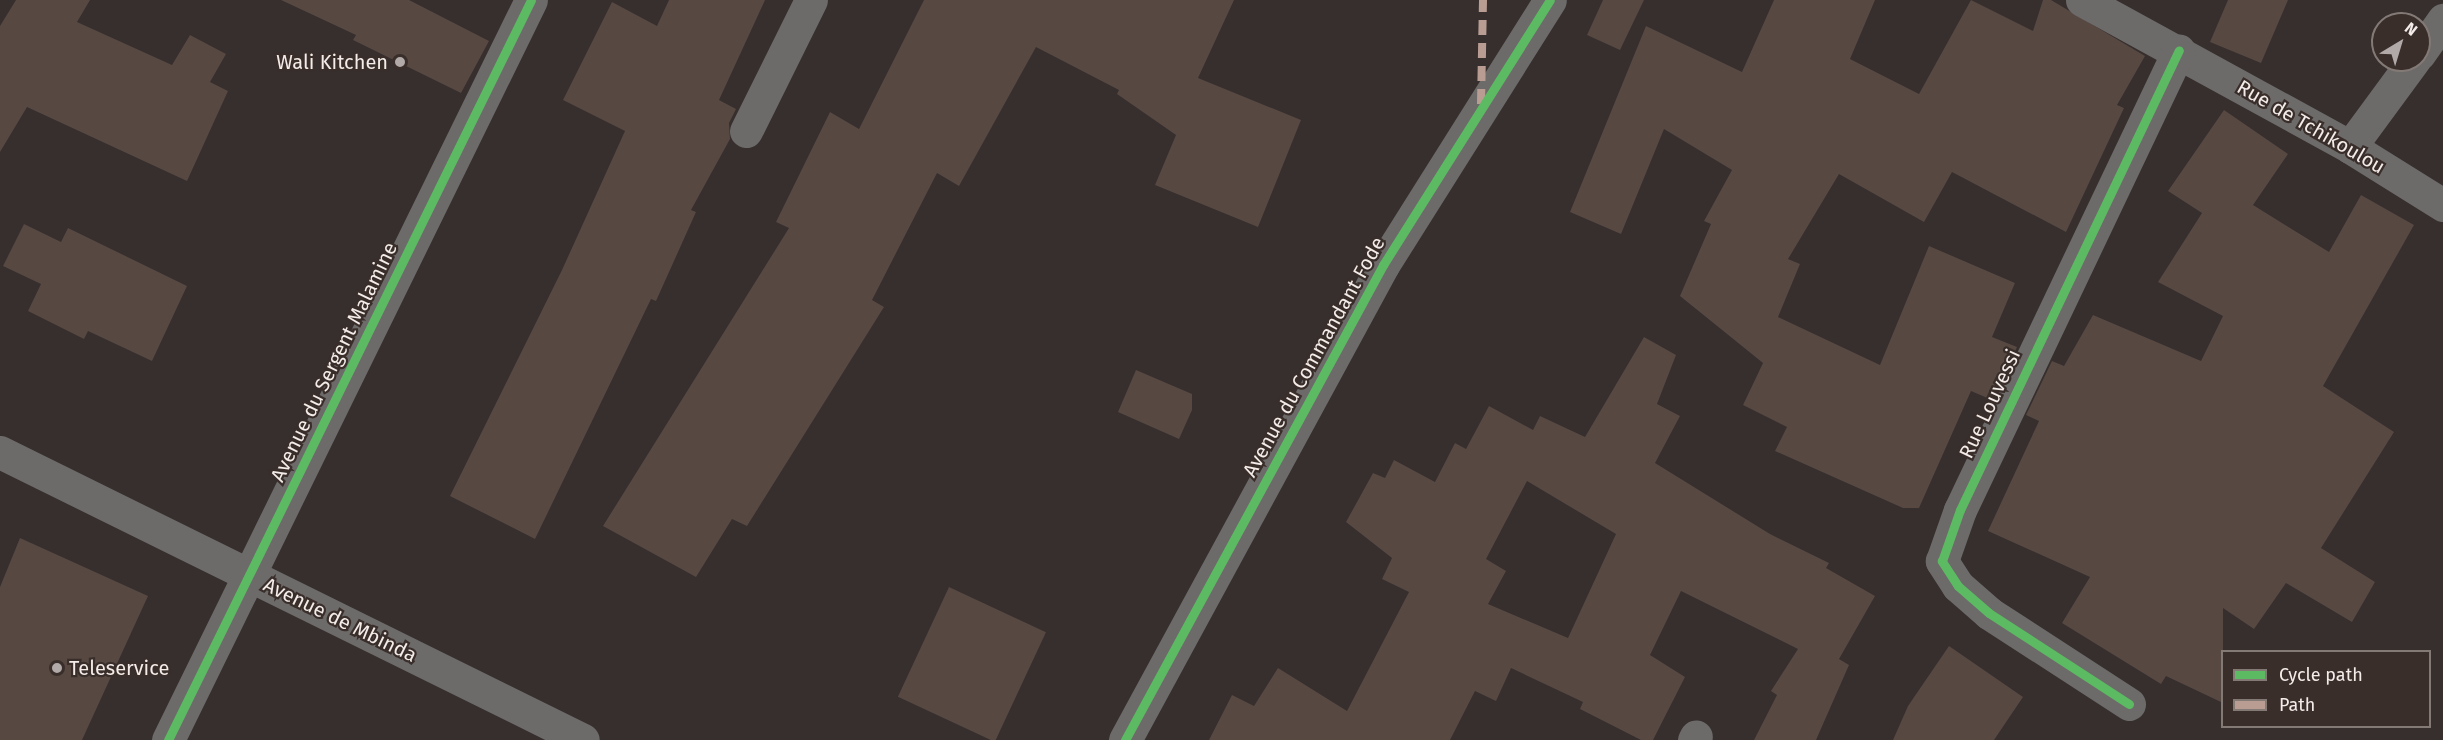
<!DOCTYPE html>
<style>
body{margin:0}
#map{position:relative;width:2443px;height:740px;overflow:hidden;background:#362f2e;font-family:"Fira Sans",sans-serif}
div>[style]{position:absolute}
.building>*{inset:0;background:#574842;transform-origin:0 0}
.minor>*{height:33px;margin:-16.5px;padding:0 16.5px;transform-origin:16.5px;border-radius:16.5px;background:#6d6a6a}
.quiet>*{height:8px;margin-top:-4px;transform-origin:0;background:repeating-linear-gradient(90deg,#b99d93 0 15px,transparent 0 23px)}
.cycleway>*{height:9px;margin:-4.5px;padding:0 4.5px;transform-origin:4.5px;border-radius:4.5px;background:#5cba63}
.dots>*{width:16px;height:16px;translate:-50% -50%;box-sizing:border-box;border:3px solid #392e2a;border-radius:50%}
span{translate:-50% -50%;white-space:nowrap;text-align:center;line-height:1.15;-webkit-text-stroke:4.5px #392e2a;paint-order:stroke}
.poi-label{font-size:20px;color:#f3ece9}
.right{translate:-100% -50%;text-align:right}
.left{translate:0 -50%;text-align:left}
.street-label{font-size:20px;color:#f3ece9}
.legend{position:absolute;left:2221px;top:650px;width:210px;height:78px;box-sizing:border-box;background:#392e2a;border:2px solid #837a76;margin:0;padding:8px 10px;list-style:none;font-size:18px;color:#f3ece9}
.legend li{display:flex;align-items:center;gap:12px;height:30px}
.legend b{width:30px;border:2px solid #837a76}
.north{position:absolute;left:2371px;top:12px;width:60px;height:60px;box-sizing:border-box;background:#392e2a;border:2px solid #837a76;border-radius:50%;rotate:38deg;font-size:16px;font-weight:700;line-height:24px;text-align:center;color:#f3ece9}
.north::after{content:'';display:block;margin:auto;width:21px;height:27px;background:#b1aaa8;clip-path:polygon(50% 0,100% 100%,50% 72%,0 100%)}
</style>
<div id="map">
<div class="building">
<i style="clip-path:polygon(16px 0,90px 0,77px 22px,172px 65px,190px 35px,226px 54px,210px 82px,228px 91px,187px 181px,27px 107px,0 152px,0 26px)"></i>
<i style="clip-path:polygon(281px 0,409px 0,489px 41px,461px 93px,353px 40px,356px 35px)"></i>
<i style="clip-path:polygon(669px 0,765px 0,719px 100px,736px 109px,729px 123px,730px 139px,691px 210px,696px 212px,656px 301px,651px 299px,535px 539px,450px 496px,562px 270px,625px 131px,563px 100px,612px 2px,657px 26px)"></i>
<i style="clip-path:polygon(924px 0,1234px 0,1198px 78px,1301px 120px,1258px 227px,1155px 185px,1176px 135px,1117px 94px,1119px 90px,1036px 47px,959px 186px,937px 173px,872px 300px,884px 307px,747px 526px,732px 519px,696px 577px,603px 526px,789px 228px,776px 222px,830px 112px,859px 129px)"></i>
<i style="clip-path:polygon(1603px 0,1644px 0,1620px 50px,1587px 35px)"></i>
<i style="clip-path:polygon(1774px 0,1875px 0,1850px 59px,1919px 94px,1971px 0,2033px 31px,2043px 0,2051px 0,2145px 56px,2117px 105px,2124px 108px,2066px 232px,1952px 172px,1924px 222px,1839px 174px,1788px 259px,1800px 264px,1778px 317px,1880px 365px,1929px 246px,2015px 283px,1992px 337px,2017px 347px,1992px 400px,1971px 391px,1919px 508px,1903px 508px,1775px 451px,1787px 427px,1743px 405px,1763px 363px,1680px 296px,1711px 224px,1704px 221px,1732px 170px,1664px 129px,1621px 234px,1570px 212px,1646px 26px,1742px 72px)"></i>
<i style="clip-path:polygon(2228px 0,2288px 0,2261px 63px,2210px 42px)"></i>
<i style="clip-path:polygon(2224px 110px,2288px 154px,2253px 205px,2329px 252px,2361px 195px,2414px 225px,2323px 386px,2394px 432px,2321px 548px,2375px 582px,2352px 622px,2286px 583px,2254px 629px,2223px 608px,2223px 703px,2166px 676px,2161px 684px,2062px 623px,2090px 577px,1988px 531px,2039px 421px,2026px 415px,2052px 361px,2064px 366px,2093px 315px,2201px 361px,2223px 316px,2158px 282px,2202px 213px,2168px 191px)"></i>
<i style="clip-path:polygon(24px 224px,61px 242px,68px 228px,187px 286px,152px 361px,88px 331px,84px 339px,28px 311px,41px 284px,3px 266px)"></i>
<i style="clip-path:polygon(evenodd,1644px 337px,1676px 355px,1657px 404px,1680px 416px,1655px 463px,1770px 534px,1829px 563px,1826px 568px,1875px 596px,1839px 659px,1849px 665px,1816px 740px,1754px 740px,1777px 695px,1771px 691px,1798px 649px,1681px 591px,1650px 655px,1685px 677px,1653px 740px,1641px 740px,1580px 709px,1583px 702px,1511px 668px,1496px 701px,1475px 691px,1450px 740px,1209px 740px,1232px 695px,1254px 706px,1278px 668px,1347px 711px,1409px 592px,1382px 579px,1392px 558px,1346px 522px,1373px 473px,1385px 478px,1394px 460px,1435px 482px,1455px 443px,1466px 449px,1489px 406px,1533px 430px,1540px 416px,1585px 437px,1644px 337px,1527px 481px,1616px 534px,1568px 638px,1488px 604px,1506px 571px,1486px 559px,1527px 481px)"></i>
<i style="clip-path:polygon(1136px 370px,1192px 394px,1192px 410px,1179px 439px,1118px 412px)"></i>
<i style="clip-path:polygon(20px 538px,148px 596px,82px 740px,0 740px,0 587px)"></i>
<i style="left:949px;top:587px;width:107px;height:121px;rotate:25deg"></i>
<i style="clip-path:polygon(1949px 646px,2023px 697px,1994px 740px,1893px 740px,1908px 706px)"></i>
</div>
<div class="minor">
<i style="left:2082px;top:0;width:306px;rotate:28.7deg"></i>
<i style="left:2350px;top:147px;width:110px;rotate:31.9deg"></i>
<i style="left:2419px;top:54px;width:42px;rotate:-54.8deg"></i>
<i style="left:746px;top:131px;width:146px;rotate:-63.6deg"></i>
<i style="left:2350px;top:147px;width:108px;rotate:-53.7deg"></i>
<i style="left:0;top:452px;width:650px;rotate:26.29deg"></i>
<i style="left:2129px;top:704px;width:167px;rotate:-147deg"></i>
<i style="left:1989px;top:613px;width:41px;rotate:-138.9deg"></i>
<i style="left:1958px;top:586px;width:30px;rotate:-123deg"></i>
<i style="left:1942px;top:561px;width:54px;rotate:-70.6deg"></i>
<i style="left:1960px;top:510px;width:509px;rotate:-64.54deg"></i>
<i style="left:168px;top:740px;width:824px;rotate:-63.87deg"></i>
<i style="left:1125px;top:740px;width:541px;rotate:-61.49deg"></i>
<i style="left:1383px;top:265px;width:313px;rotate:-57.8deg"></i>
<i style="left:1694px;top:740px;width:4px;rotate:-63deg"></i>
</div>
<div class="quiet">
<i style="left:1481px;top:104px;width:104px;rotate:-88.9deg"></i>
</div>
<div class="cycleway">
<i style="left:2129px;top:704px;width:167px;rotate:-147deg"></i>
<i style="left:1989px;top:613px;width:41px;rotate:-138.9deg"></i>
<i style="left:1958px;top:586px;width:30px;rotate:-123deg"></i>
<i style="left:1942px;top:561px;width:54px;rotate:-70.6deg"></i>
<i style="left:1960px;top:510px;width:509px;rotate:-64.54deg"></i>
<i style="left:168px;top:740px;width:824px;rotate:-63.87deg"></i>
<i style="left:1125px;top:740px;width:541px;rotate:-61.49deg"></i>
<i style="left:1383px;top:265px;width:313px;rotate:-57.8deg"></i>
</div>
<div class="dots">
<i style="left:400px;top:62px;background:#b1aaa8"></i>
<i style="left:57px;top:668px;background:#b1aaa8"></i>
</div>
<div class="poi-label">
<span class="right" style="left:388px;top:62px">Wali Kitchen</span>
<span class="left" style="left:69px;top:668px">Teleservice</span>
</div>
<div class="street-label">
<span style="left:2311px;top:127px;rotate:30deg">Rue de Tchikoulou</span>
<span style="left:1314px;top:357px;rotate:-61deg">Avenue du Commandant Fode</span>
<span style="left:334px;top:362px;rotate:-64deg">Avenue du Sergent Malamine</span>
<span style="left:1990px;top:404px;rotate:-65deg">Rue Louvessi</span>
<span style="left:340px;top:620px;rotate:26deg">Avenue de Mbinda</span>
</div>
<ul class="legend">
<li><b style="height:8px;background:#5cba63"></b>Cycle path</li>
<li><b style="height:8px;background:#b99d93"></b>Path</li>
</ul>
<div class="north">N</div>
</div>
